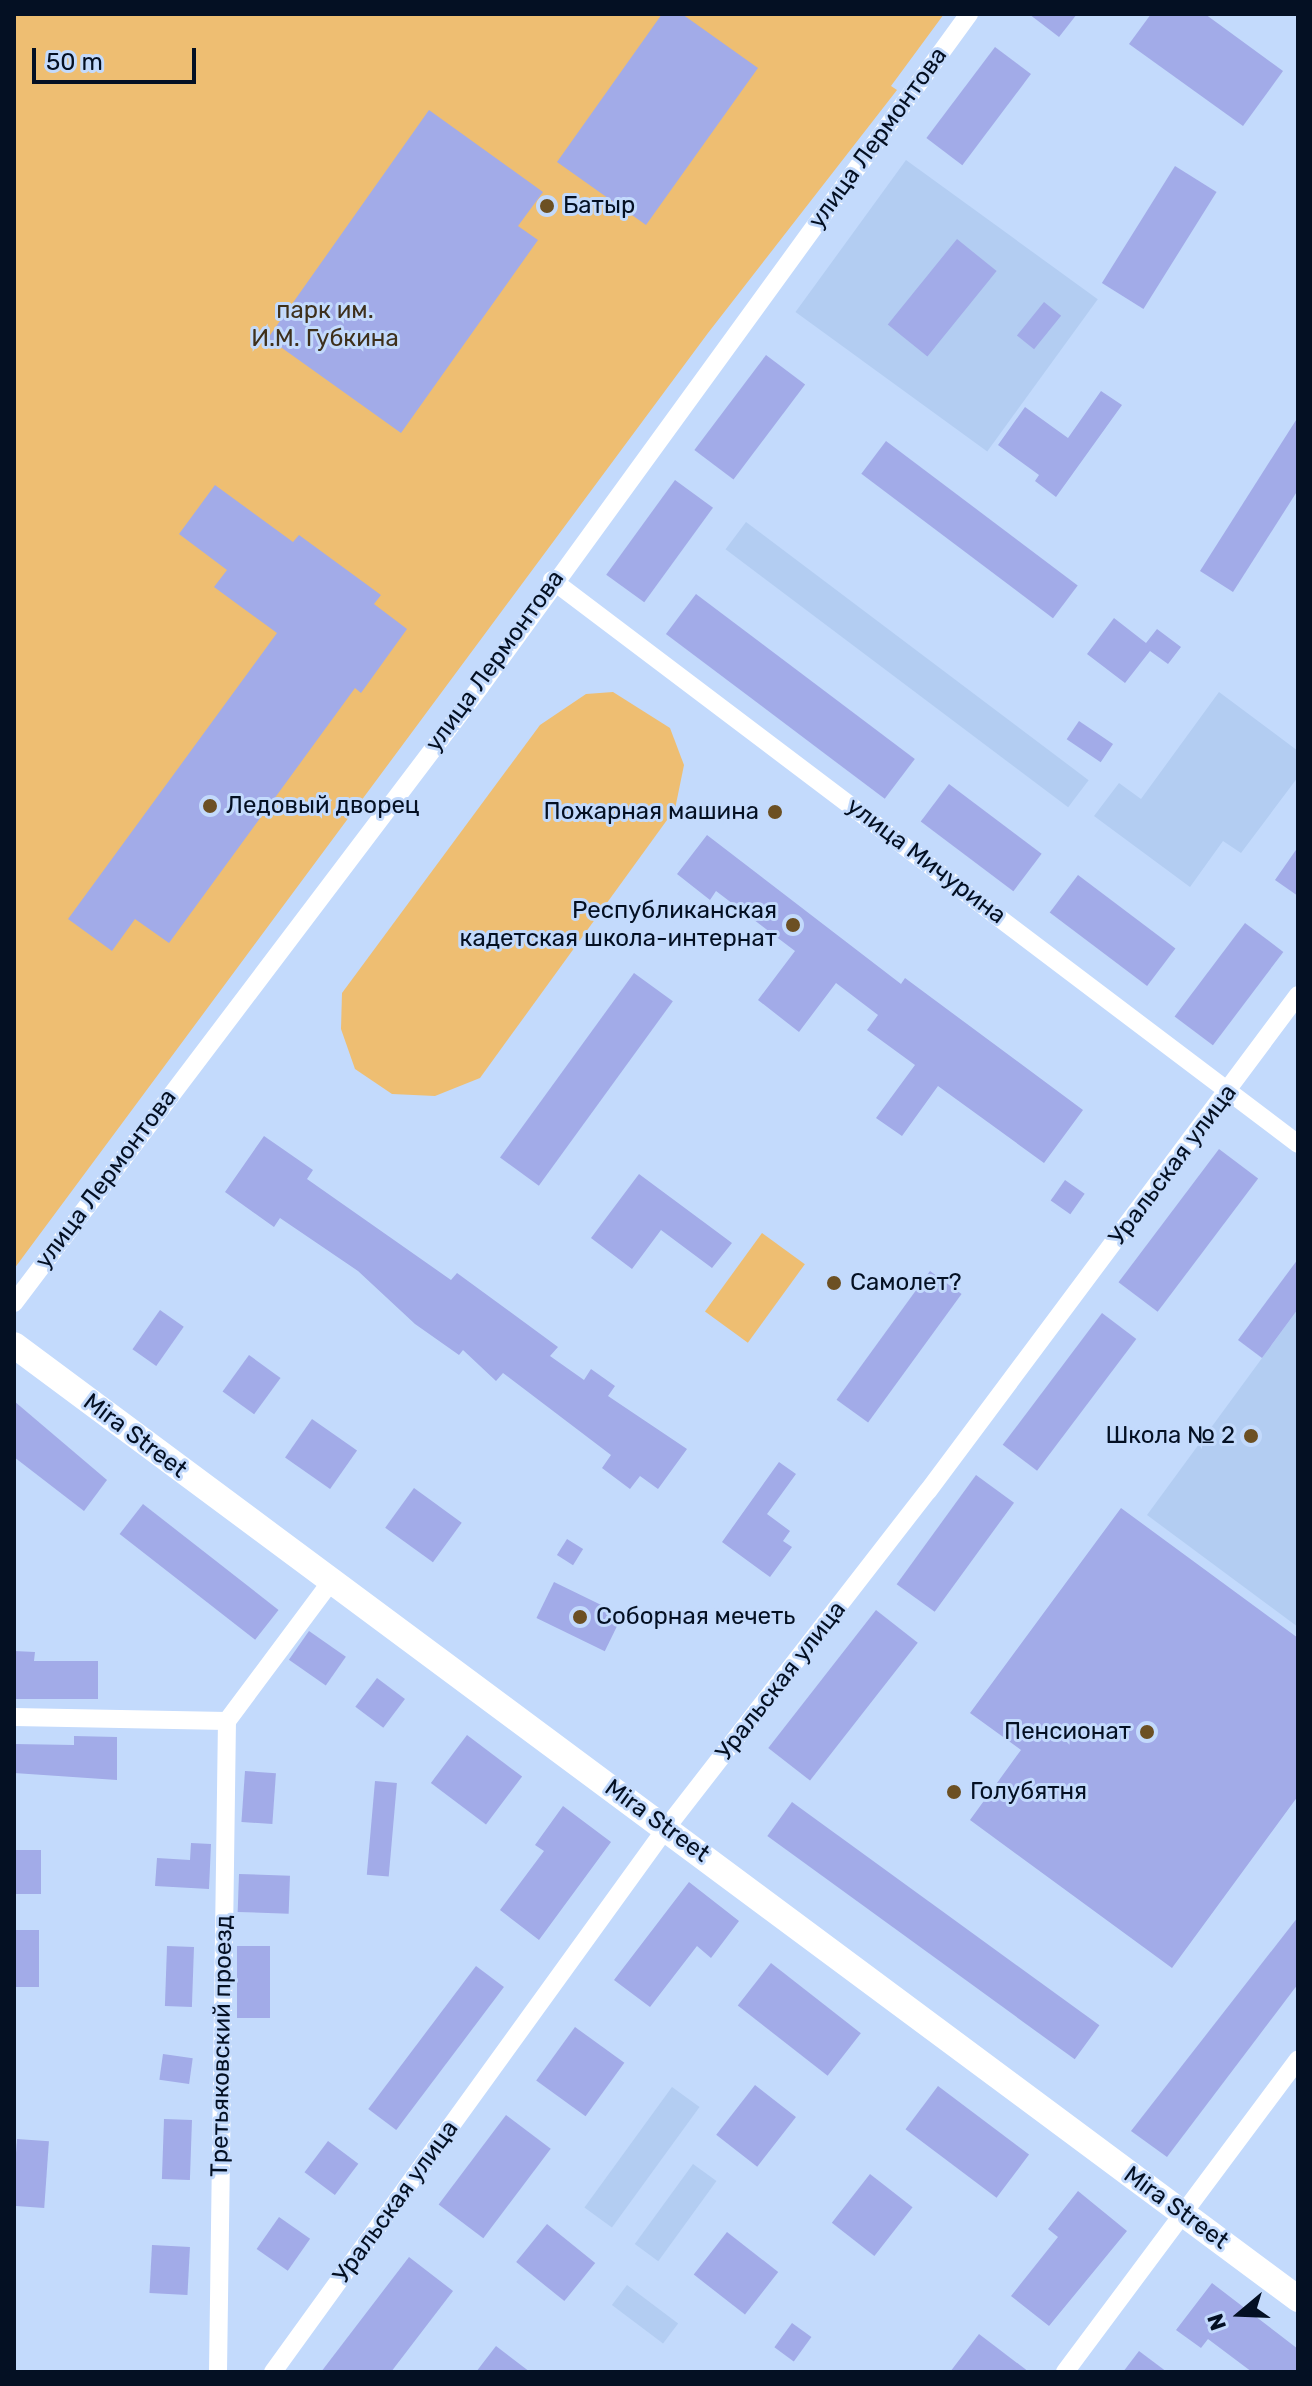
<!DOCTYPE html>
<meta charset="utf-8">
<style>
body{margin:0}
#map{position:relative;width:1312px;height:2386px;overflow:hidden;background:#c3dafc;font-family:Rubik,sans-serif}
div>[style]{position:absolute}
.built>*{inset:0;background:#b3cdf2;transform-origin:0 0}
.green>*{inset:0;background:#eebe72;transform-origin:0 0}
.building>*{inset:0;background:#a2abe8;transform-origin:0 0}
.street>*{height:18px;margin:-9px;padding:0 9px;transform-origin:9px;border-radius:9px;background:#fff}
.secondary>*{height:26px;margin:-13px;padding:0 13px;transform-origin:13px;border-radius:13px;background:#fff}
.dots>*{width:22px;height:22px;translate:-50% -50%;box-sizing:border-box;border:4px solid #c3dafc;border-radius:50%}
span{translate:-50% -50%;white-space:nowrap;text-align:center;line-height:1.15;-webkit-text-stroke:6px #c3dafc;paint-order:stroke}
.street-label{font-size:24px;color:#041023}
.poi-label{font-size:24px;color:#041023}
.left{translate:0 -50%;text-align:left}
.right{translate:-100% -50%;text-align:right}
.park-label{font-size:24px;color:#3e301b}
.frame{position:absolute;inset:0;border:16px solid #041023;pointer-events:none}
.north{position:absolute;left:1200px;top:2274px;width:80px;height:80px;-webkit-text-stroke:6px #c3dafc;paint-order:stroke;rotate:251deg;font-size:22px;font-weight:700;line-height:32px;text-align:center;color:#041023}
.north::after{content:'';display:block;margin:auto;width:28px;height:36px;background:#041023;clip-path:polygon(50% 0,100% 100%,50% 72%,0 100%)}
.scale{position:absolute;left:32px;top:48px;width:164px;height:36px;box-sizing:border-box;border:4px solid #041023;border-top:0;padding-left:10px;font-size:24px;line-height:28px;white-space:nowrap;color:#041023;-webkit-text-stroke:6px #c3dafc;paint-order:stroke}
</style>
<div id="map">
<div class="built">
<i style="left:906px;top:160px;width:237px;height:188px;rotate:36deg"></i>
<i style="left:746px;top:522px;width:429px;height:34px;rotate:37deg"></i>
<i style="clip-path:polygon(1219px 692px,1298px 751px,1298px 777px,1241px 853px,1223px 841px,1190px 887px,1094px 816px,1119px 783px,1141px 799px)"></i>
<i style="clip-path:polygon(1298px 1309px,1298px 1627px,1147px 1515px)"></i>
<i style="left:672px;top:2087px;width:34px;height:149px;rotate:36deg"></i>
<i style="left:693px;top:2164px;width:29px;height:99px;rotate:36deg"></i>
<i style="left:627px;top:2285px;width:64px;height:25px;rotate:37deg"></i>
</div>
<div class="green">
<i style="clip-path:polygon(14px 14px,944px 14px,891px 86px,897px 90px,708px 333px,14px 1269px)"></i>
<i style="clip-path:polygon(613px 692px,670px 728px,684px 765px,675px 809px,480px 1078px,435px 1096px,392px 1094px,355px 1069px,341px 1029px,342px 993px,540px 725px,586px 694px)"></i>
<i style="left:762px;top:1233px;width:53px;height:97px;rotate:36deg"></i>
</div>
<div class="building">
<i style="clip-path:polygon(662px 14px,682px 14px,758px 68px,646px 225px,557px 162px)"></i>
<i style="clip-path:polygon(1029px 14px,1077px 14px,1059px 37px)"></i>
<i style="clip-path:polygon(1151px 14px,1205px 14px,1283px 71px,1243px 126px,1129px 44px)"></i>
<i style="left:995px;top:47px;width:45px;height:114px;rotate:37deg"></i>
<i style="clip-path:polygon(429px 110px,543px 192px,518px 226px,538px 240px,401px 433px,268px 338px)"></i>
<i style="left:1175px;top:166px;width:49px;height:138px;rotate:32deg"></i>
<i style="left:957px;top:239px;width:51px;height:110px;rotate:39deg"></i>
<i style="left:1044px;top:302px;width:22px;height:43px;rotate:39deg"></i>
<i style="left:766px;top:355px;width:49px;height:119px;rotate:37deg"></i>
<i style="clip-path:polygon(1101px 391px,1122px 405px,1056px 497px,1035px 481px,1039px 475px,998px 445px,1025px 407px,1068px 438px)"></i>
<i style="clip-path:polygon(1298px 417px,1298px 490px,1233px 592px,1200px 571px)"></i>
<i style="left:886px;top:441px;width:240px;height:41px;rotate:37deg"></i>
<i style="left:675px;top:480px;width:47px;height:117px;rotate:36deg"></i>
<i style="clip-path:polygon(215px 485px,293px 542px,299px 535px,381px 595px,374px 604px,407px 629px,361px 693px,355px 688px,169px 943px,135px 919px,112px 951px,68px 919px,277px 633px,214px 587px,227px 570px,179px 534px)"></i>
<i style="left:696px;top:594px;width:274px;height:50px;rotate:37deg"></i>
<i style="clip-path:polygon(1114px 618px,1146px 643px,1157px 629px,1181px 647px,1168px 664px,1150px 651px,1125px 683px,1087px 654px)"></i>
<i style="left:1079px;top:721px;width:41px;height:22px;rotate:34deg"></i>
<i style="left:949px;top:784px;width:116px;height:47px;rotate:37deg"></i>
<i style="clip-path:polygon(707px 835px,901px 984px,905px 978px,1083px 1110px,1044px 1163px,938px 1086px,902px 1136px,876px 1118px,915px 1065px,867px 1030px,878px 1015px,836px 983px,799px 1032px,758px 1000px,795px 951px,716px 891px,710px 900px,677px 874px)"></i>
<i style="clip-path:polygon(1298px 847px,1298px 896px,1275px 880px)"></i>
<i style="left:1078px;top:875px;width:122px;height:47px;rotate:37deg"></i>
<i style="left:1245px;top:923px;width:48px;height:117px;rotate:37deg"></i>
<i style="left:634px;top:973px;width:48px;height:228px;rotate:36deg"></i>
<i style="clip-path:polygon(264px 1136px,313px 1170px,307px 1179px,451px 1280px,457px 1273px,558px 1347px,550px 1356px,584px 1380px,591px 1369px,615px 1386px,608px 1396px,687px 1449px,658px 1489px,640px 1476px,630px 1489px,602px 1468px,611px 1455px,503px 1373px,496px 1381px,463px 1350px,459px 1355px,415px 1324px,358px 1271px,280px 1218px,274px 1227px,225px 1192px)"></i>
<i style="left:1219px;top:1149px;width:49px;height:167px;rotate:37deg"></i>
<i style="clip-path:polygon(639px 1174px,732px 1243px,712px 1268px,661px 1230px,632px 1269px,591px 1238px)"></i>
<i style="left:1065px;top:1180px;width:24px;height:25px;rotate:35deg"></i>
<i style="clip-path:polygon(1298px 1259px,1298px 1309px,1262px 1358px,1238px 1340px)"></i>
<i style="left:930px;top:1271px;width:39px;height:159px;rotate:36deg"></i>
<i style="left:160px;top:1310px;width:29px;height:48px;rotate:35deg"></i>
<i style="left:1102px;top:1313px;width:43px;height:165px;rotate:37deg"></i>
<i style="left:249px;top:1355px;width:39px;height:45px;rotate:36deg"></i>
<i style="clip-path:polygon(14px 1401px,107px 1480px,84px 1511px,14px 1457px)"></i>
<i style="left:312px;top:1419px;width:55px;height:47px;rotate:35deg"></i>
<i style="clip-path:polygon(779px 1462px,796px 1474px,767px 1514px,790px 1531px,783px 1541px,792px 1547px,770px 1577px,722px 1542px)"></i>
<i style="left:976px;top:1475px;width:47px;height:135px;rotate:36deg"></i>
<i style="left:414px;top:1488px;width:59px;height:49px;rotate:36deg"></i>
<i style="left:143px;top:1504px;width:172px;height:38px;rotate:38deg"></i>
<i style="clip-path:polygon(1121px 1508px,1298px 1638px,1298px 1796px,1172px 1968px,970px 1820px,1021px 1750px,970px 1713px)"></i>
<i style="left:567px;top:1539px;width:19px;height:19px;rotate:32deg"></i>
<i style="left:554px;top:1582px;width:76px;height:40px;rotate:26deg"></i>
<i style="left:876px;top:1610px;width:53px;height:175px;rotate:38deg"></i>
<i style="left:309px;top:1631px;width:45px;height:35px;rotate:35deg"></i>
<i style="clip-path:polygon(14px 1651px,35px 1652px,34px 1661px,98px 1661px,98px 1699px,14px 1699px)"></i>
<i style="left:377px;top:1678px;width:35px;height:36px;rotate:37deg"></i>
<i style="left:467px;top:1735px;width:69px;height:60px;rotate:37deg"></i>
<i style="clip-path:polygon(74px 1736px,117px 1737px,117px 1780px,14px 1773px,14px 1744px,74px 1745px)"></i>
<i style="left:245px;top:1771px;width:31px;height:51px;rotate:4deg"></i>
<i style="left:375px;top:1781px;width:22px;height:94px;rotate:5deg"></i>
<i style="left:792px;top:1802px;width:380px;height:42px;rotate:36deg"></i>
<i style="clip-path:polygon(563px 1806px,611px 1842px,539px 1940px,500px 1910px,544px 1851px,535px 1845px)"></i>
<i style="clip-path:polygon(191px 1843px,211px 1844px,209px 1889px,155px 1886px,157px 1858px,190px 1860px)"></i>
<i style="left:14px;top:1850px;width:27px;height:44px"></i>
<i style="left:239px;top:1874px;width:51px;height:38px;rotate:2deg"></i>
<i style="clip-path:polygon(689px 1882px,739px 1921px,711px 1958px,697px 1946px,650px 2007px,614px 1980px)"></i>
<i style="clip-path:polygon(1298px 1917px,1298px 1984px,1167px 2157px,1131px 2131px)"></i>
<i style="left:14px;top:1930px;width:25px;height:57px"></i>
<i style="left:167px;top:1946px;width:27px;height:60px;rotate:2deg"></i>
<i style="left:237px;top:1946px;width:33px;height:72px"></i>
<i style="left:771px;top:1963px;width:114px;height:54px;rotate:38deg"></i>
<i style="left:476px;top:1966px;width:35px;height:179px;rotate:37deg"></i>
<i style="left:575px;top:2027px;width:61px;height:66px;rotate:36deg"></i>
<i style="left:163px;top:2054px;width:30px;height:26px;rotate:8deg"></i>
<i style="left:755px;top:2085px;width:52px;height:63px;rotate:38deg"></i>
<i style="left:938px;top:2086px;width:114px;height:54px;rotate:37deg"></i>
<i style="left:506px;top:2115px;width:56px;height:112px;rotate:37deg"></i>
<i style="left:164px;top:2119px;width:28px;height:60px;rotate:2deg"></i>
<i style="left:17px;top:2139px;width:32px;height:67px;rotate:4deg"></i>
<i style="left:328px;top:2141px;width:38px;height:39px;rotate:37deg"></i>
<i style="left:870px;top:2174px;width:54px;height:62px;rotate:38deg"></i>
<i style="clip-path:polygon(1078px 2191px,1127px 2231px,1049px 2326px,1011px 2296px,1058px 2237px,1048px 2229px)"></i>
<i style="left:279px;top:2217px;width:38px;height:39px;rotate:35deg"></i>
<i style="left:547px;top:2224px;width:62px;height:49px;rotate:39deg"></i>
<i style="left:727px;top:2232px;width:65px;height:54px;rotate:38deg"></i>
<i style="left:152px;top:2245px;width:38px;height:48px;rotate:3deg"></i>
<i style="clip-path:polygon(409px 2257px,453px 2291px,391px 2372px,321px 2372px)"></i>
<i style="clip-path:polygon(1212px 2283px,1298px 2349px,1298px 2372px,1252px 2372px,1208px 2339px,1201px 2348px,1176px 2330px)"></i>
<i style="left:792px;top:2323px;width:24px;height:30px;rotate:36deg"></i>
<i style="clip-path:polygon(979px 2334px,1029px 2372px,950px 2372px)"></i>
<i style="clip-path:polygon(496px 2346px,530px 2372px,476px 2372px)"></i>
<i style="clip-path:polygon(1139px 2351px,1167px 2372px,1123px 2372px)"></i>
</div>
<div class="street">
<i style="left:552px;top:580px;width:935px;rotate:37.09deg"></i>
<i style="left:14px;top:1303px;width:772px;rotate:-52.89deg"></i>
<i style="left:480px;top:687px;width:832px;rotate:-54deg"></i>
<i style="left:14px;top:1717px;width:213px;rotate:1.1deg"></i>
<i style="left:227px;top:1721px;width:172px;rotate:-53.3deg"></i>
<i style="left:218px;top:2372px;width:651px;rotate:-89.21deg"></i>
<i style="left:273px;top:2372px;width:673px;rotate:-54.14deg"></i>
<i style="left:667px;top:1827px;width:425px;rotate:-52.2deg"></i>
<i style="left:928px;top:1491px;width:619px;rotate:-53.28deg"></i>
<i style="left:1065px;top:2372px;width:390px;rotate:-53.3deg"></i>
</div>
<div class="secondary">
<i style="left:14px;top:1345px;width:1600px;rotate:36.61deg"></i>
</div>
<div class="dots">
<i style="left:547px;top:206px;background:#6c5023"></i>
<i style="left:210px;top:806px;background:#6c5023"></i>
<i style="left:775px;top:812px;background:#6c5023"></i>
<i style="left:793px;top:925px;background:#6c5023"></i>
<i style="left:834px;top:1283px;background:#6c5023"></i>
<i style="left:1251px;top:1436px;background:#6c5023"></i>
<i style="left:580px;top:1617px;background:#6c5023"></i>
<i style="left:1147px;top:1732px;background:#6c5023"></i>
<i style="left:954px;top:1792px;background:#6c5023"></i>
</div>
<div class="street-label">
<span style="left:878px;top:138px;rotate:-54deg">улица Лермонтова</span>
<span style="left:495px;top:661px;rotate:-54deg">улица Лермонтова</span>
<span style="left:926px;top:861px;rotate:37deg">улица Мичурина</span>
<span style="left:1173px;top:1165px;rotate:-53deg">Уральская улица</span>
<span style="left:106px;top:1179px;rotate:-53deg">улица Лермонтова</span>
<span style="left:135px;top:1436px;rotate:37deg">Mira Street</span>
<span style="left:781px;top:1681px;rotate:-52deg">Уральская улица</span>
<span style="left:657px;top:1821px;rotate:36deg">Mira Street</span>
<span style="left:222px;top:2046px;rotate:-89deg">Третьяковский проезд</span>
<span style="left:396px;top:2202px;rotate:-54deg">Уральская улица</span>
<span style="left:1176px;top:2208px;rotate:36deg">Mira Street</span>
</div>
<div class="poi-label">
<span class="left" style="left:563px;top:206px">Батыр</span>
<span class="left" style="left:226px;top:806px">Ледовый дворец</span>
<span class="right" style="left:759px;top:812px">Пожарная машина</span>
<span class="right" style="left:777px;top:925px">Республиканская<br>кадетская школа-интернат</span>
<span class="left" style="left:850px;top:1283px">Самолет?</span>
<span class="right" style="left:1235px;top:1436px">Школа № 2</span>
<span class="left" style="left:596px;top:1617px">Соборная мечеть</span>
<span class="right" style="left:1131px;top:1732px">Пенсионат</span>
<span class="left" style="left:970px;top:1792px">Голубятня</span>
</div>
<div class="park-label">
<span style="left:325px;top:325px">парк им.<br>И.М. Губкина</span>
</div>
<div class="frame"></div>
<div class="north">N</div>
<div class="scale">50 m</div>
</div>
